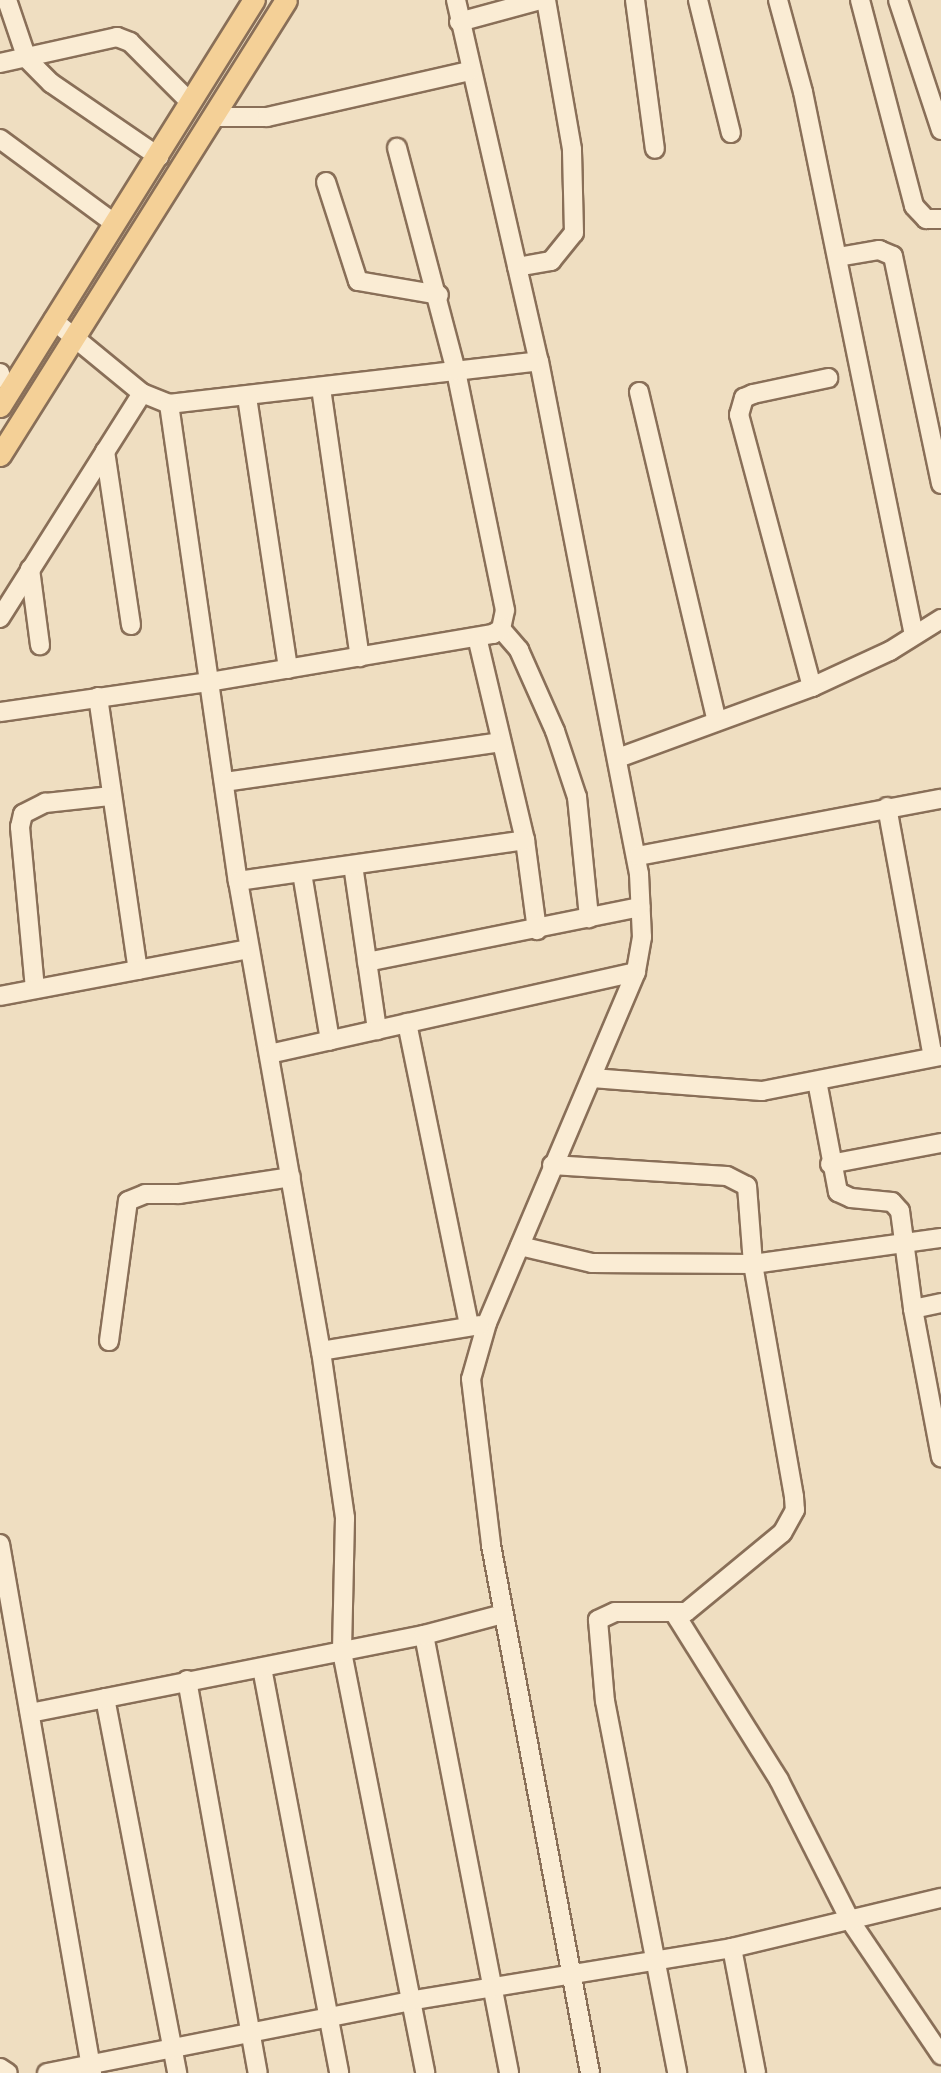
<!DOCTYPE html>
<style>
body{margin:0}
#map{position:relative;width:941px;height:2073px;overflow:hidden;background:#efdec1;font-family:"IBM Plex Serif",serif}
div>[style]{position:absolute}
.roads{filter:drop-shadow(2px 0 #896f58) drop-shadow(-2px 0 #896f58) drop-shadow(0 2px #896f58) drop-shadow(0 -2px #896f58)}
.minor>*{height:18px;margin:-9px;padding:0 9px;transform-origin:9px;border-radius:9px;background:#faecd4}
.major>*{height:21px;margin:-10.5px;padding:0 10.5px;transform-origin:10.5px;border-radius:10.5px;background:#f4d097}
span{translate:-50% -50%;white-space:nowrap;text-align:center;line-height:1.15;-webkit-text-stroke:6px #f6e9d1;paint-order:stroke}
</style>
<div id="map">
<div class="roads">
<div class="minor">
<i style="left:7px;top:0;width:62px;rotate:71.3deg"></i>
<i style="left:27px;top:59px;width:34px;rotate:45deg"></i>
<i style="left:51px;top:83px;width:131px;rotate:34.4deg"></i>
<i style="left:456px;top:0;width:370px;rotate:77.1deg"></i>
<i style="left:539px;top:361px;width:523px;rotate:78.97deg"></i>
<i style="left:639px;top:874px;width:63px;rotate:87.3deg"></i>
<i style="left:642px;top:937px;width:36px;rotate:100deg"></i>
<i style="left:636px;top:972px;width:381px;rotate:113deg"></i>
<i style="left:487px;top:1323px;width:58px;rotate:105.9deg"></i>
<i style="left:471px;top:1379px;width:167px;rotate:83.1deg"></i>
<i style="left:491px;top:1545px;width:537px;rotate:79.38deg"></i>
<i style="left:635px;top:0;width:150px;rotate:82.4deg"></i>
<i style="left:698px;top:0;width:137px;rotate:76.1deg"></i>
<i style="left:778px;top:0;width:95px;rotate:74.8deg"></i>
<i style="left:803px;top:92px;width:554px;rotate:78.45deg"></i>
<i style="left:860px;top:0;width:213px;rotate:75.3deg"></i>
<i style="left:914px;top:206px;width:18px;rotate:47deg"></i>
<i style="left:926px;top:219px;width:15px"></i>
<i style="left:898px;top:0;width:137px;rotate:71.7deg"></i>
<i style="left:459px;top:22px;width:84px;rotate:-15.2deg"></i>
<i style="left:0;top:63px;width:120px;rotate:-12.5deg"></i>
<i style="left:117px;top:37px;width:14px;rotate:21deg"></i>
<i style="left:130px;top:42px;width:86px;rotate:45deg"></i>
<i style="left:213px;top:117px;width:54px"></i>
<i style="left:267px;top:117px;width:207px;rotate:-12.8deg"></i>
<i style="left:0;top:139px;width:142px;rotate:36.4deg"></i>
<i style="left:326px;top:182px;width:104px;rotate:72.1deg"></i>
<i style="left:358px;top:281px;width:82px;rotate:9.8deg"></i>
<i style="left:838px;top:257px;width:42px;rotate:-9.7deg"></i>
<i style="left:879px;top:250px;width:15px;rotate:23deg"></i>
<i style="left:893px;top:256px;width:233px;rotate:78.1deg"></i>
<i style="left:517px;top:267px;width:35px;rotate:-10deg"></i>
<i style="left:551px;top:261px;width:36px;rotate:-51deg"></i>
<i style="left:574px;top:233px;width:84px;rotate:-91.4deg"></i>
<i style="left:572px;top:149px;width:151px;rotate:-99.9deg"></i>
<i style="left:53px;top:320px;width:115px;rotate:39.4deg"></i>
<i style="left:142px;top:393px;width:29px;rotate:22deg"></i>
<i style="left:169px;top:404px;width:372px;rotate:-6.6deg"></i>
<i style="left:0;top:373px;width:5px;rotate:79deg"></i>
<i style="left:321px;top:388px;width:272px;rotate:81.8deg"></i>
<i style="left:639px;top:392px;width:338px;rotate:76.7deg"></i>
<i style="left:247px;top:397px;width:275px;rotate:81.4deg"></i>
<i style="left:169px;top:404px;width:482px;rotate:81.8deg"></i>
<i style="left:238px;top:881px;width:477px;rotate:80deg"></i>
<i style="left:321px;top:1351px;width:169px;rotate:81.8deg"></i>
<i style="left:345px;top:1518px;width:134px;rotate:91.3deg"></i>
<i style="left:342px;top:1652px;width:429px;rotate:78.8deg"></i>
<i style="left:105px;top:451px;width:176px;rotate:81.5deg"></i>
<i style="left:30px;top:569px;width:77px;rotate:82.5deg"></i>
<i style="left:0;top:618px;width:266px;rotate:-57.7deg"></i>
<i style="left:501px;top:629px;width:28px;rotate:49deg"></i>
<i style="left:519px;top:650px;width:89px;rotate:66deg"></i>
<i style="left:555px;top:731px;width:70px;rotate:71.6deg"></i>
<i style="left:577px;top:797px;width:122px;rotate:84.3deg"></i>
<i style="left:477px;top:637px;width:209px;rotate:76.7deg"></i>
<i style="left:525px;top:840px;width:91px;rotate:82.4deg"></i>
<i style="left:812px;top:687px;width:282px;rotate:-105deg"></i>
<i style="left:739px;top:415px;width:18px;rotate:-74deg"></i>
<i style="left:744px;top:398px;width:10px;rotate:-24deg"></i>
<i style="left:753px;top:394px;width:77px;rotate:-12deg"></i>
<i style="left:98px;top:697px;width:276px;rotate:81.7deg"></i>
<i style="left:0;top:712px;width:211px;rotate:-8.2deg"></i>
<i style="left:209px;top:682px;width:288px;rotate:-9.6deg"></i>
<i style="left:493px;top:634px;width:9px;rotate:-32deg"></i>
<i style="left:501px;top:629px;width:19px;rotate:-78deg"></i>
<i style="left:505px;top:610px;width:244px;rotate:-101.6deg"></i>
<i style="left:456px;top:371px;width:231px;rotate:-104.8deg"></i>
<i style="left:618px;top:758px;width:207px;rotate:-20.1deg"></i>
<i style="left:812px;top:687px;width:86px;rotate:-24.8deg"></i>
<i style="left:890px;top:651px;width:60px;rotate:-32.1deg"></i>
<i style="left:224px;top:782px;width:280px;rotate:-8.2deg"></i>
<i style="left:887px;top:807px;width:254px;rotate:79.6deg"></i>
<i style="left:638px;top:856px;width:308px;rotate:-10.7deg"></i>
<i style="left:353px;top:865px;width:167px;rotate:81.7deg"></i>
<i style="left:302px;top:873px;width:170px;rotate:80.5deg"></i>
<i style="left:238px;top:881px;width:290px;rotate:-8.1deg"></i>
<i style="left:367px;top:962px;width:279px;rotate:-11.4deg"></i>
<i style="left:35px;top:989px;width:163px;rotate:-95.3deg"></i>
<i style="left:20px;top:827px;width:13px;rotate:-77deg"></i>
<i style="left:23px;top:814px;width:25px;rotate:-27deg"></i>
<i style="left:45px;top:803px;width:65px;rotate:-6.1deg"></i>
<i style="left:0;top:996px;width:253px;rotate:-10.7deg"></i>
<i style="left:407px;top:1023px;width:309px;rotate:78.4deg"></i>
<i style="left:269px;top:1054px;width:376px;rotate:-12.6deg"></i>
<i style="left:592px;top:1078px;width:170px;rotate:4.4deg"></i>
<i style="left:762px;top:1091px;width:182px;rotate:-11.1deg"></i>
<i style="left:817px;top:1081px;width:113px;rotate:79.3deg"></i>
<i style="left:838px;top:1192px;width:14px;rotate:25deg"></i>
<i style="left:851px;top:1198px;width:41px;rotate:5.6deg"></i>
<i style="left:892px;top:1202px;width:12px;rotate:48deg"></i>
<i style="left:900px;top:1211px;width:99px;rotate:82.4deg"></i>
<i style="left:913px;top:1309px;width:151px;rotate:79.3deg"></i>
<i style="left:830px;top:1164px;width:113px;rotate:-10.7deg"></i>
<i style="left:552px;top:1165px;width:175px;rotate:3.6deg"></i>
<i style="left:727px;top:1176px;width:22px;rotate:27deg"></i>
<i style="left:747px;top:1186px;width:78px;rotate:85.6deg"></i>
<i style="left:753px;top:1264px;width:237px;rotate:80deg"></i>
<i style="left:794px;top:1497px;width:13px;rotate:86deg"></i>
<i style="left:795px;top:1510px;width:26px;rotate:119deg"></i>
<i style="left:782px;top:1533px;width:124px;rotate:140.5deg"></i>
<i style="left:686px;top:1612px;width:71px;rotate:180deg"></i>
<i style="left:615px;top:1612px;width:19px;rotate:155deg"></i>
<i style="left:598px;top:1620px;width:81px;rotate:85.1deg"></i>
<i style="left:605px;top:1701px;width:379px;rotate:79deg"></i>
<i style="left:520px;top:1246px;width:74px;rotate:13.3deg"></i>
<i style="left:592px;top:1263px;width:161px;rotate:0.4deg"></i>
<i style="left:753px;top:1264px;width:190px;rotate:-7.9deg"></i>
<i style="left:913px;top:1309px;width:29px;rotate:-12deg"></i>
<i style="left:109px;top:1341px;width:141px;rotate:-82.3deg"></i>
<i style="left:128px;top:1201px;width:18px;rotate:-22deg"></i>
<i style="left:145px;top:1194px;width:34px"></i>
<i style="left:179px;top:1194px;width:113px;rotate:-8.6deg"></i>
<i style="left:321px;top:1351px;width:161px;rotate:-9.3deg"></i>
<i style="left:0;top:1544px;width:537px;rotate:80.13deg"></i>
<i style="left:675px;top:1614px;width:196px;rotate:57.9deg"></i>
<i style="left:779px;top:1780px;width:159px;rotate:63.1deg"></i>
<i style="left:851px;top:1922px;width:161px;rotate:55.9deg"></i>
<i style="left:424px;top:1635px;width:446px;rotate:79deg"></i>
<i style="left:262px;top:1668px;width:412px;rotate:79.2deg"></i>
<i style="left:187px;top:1680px;width:399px;rotate:79.8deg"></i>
<i style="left:105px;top:1698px;width:382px;rotate:79.1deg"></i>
<i style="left:30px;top:1713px;width:402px;rotate:-11.2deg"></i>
<i style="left:424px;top:1635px;width:82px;rotate:-14.9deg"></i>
<i style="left:732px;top:1948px;width:127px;rotate:79.1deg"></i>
<i style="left:0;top:2068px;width:9px;rotate:32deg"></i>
<i style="left:47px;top:2073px;width:369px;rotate:-11.2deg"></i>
<i style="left:409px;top:2001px;width:327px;rotate:-9.3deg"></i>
<i style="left:732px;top:1948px;width:215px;rotate:-13.5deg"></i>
</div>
<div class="major">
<i style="left:0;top:406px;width:479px;rotate:-58deg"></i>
<i style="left:0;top:455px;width:537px;rotate:-57.85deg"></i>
</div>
</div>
</div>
